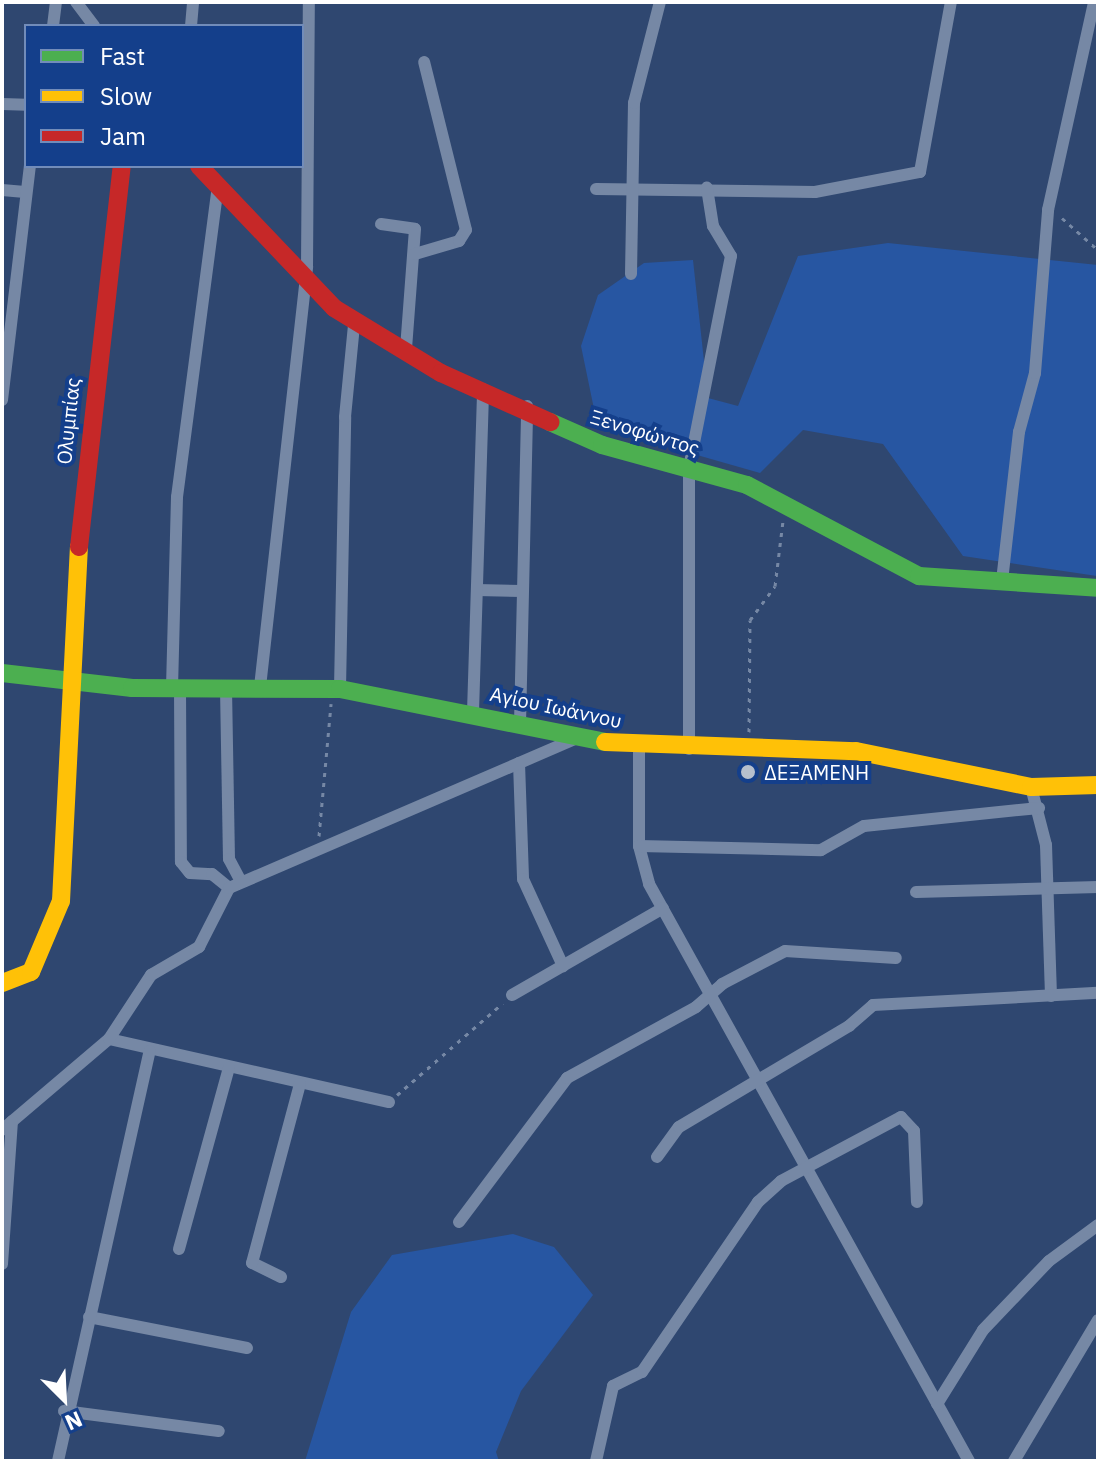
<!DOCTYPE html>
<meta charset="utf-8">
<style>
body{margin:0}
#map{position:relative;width:1100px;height:1463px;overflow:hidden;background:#2f4770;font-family:"IBM Plex Sans",sans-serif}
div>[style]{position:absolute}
.green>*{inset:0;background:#2756a2}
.path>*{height:3px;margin-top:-1.5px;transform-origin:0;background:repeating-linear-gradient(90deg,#7688a5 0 4px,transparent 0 10px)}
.street>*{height:12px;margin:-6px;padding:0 6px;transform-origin:6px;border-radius:6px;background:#7688a5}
.fast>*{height:18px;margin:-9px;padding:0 9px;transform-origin:9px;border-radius:9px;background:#4caf50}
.slow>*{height:18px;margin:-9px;padding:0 9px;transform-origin:9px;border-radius:9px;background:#ffc107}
.jam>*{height:18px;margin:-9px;padding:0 9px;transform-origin:9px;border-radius:9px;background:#c62828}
.dots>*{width:22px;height:22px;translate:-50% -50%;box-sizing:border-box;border:4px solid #143f8b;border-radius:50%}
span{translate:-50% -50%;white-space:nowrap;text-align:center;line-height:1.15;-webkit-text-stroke:8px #143f8b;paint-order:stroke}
.street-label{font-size:20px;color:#fff}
.poi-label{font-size:20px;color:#fff}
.left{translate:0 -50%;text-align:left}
.frame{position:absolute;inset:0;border:4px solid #fff;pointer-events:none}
.legend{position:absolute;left:24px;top:24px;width:280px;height:144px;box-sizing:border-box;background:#143f8b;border:2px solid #728cb9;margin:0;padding:10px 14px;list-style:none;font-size:24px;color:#fff}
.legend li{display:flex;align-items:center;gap:16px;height:40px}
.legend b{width:40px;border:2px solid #728cb9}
.north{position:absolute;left:24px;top:1359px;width:80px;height:80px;-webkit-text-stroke:6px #143f8b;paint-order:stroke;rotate:156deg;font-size:22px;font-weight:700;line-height:32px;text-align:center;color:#fff}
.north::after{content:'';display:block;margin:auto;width:28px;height:36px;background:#fff;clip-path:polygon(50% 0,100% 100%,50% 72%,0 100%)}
</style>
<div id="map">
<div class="green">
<i style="clip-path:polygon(888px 243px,1098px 265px,1097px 576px,963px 556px,883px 444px,803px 430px,760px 473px,648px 441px,594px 409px,581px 346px,598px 295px,644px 263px,693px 260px,708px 398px,738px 406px,798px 256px)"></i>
<i style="clip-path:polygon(513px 1234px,554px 1247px,593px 1295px,521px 1391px,496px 1452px,499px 1461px,305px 1461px,351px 1312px,392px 1255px)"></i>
</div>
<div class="path">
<i style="left:1062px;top:218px;width:48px;rotate:41.6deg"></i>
<i style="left:749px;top:732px;width:112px;rotate:-89.5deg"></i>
<i style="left:750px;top:620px;width:42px;rotate:-53.7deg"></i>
<i style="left:775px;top:586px;width:65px;rotate:-83deg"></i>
<i style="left:319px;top:836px;width:133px;rotate:-84.8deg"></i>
<i style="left:397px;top:1095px;width:140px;rotate:-41deg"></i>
</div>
<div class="street">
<i style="left:76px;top:2px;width:30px;rotate:53deg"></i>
<i style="left:53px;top:26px;width:24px;rotate:-83deg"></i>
<i style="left:191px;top:26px;width:24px;rotate:-85deg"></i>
<i style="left:2px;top:104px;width:24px;rotate:2deg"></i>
<i style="left:596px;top:189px;width:219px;rotate:0.8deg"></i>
<i style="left:815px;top:192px;width:107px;rotate:-10.8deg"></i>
<i style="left:920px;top:172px;width:173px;rotate:-79.7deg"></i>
<i style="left:2px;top:190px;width:23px;rotate:5deg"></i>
<i style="left:381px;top:224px;width:34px;rotate:8deg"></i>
<i style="left:415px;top:229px;width:121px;rotate:94.3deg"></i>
<i style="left:415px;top:254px;width:46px;rotate:-16.5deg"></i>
<i style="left:459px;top:241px;width:13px;rotate:-58deg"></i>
<i style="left:466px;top:230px;width:173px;rotate:-104deg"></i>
<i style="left:631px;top:274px;width:171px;rotate:-89deg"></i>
<i style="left:634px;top:103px;width:104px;rotate:-75.6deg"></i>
<i style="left:2px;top:400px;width:236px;rotate:-83.2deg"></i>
<i style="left:1002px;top:581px;width:150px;rotate:-83.5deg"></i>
<i style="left:1019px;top:432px;width:61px;rotate:-74.8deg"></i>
<i style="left:1035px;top:373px;width:164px;rotate:-85.4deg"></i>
<i style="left:1048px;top:210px;width:213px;rotate:-77.5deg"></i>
<i style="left:477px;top:590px;width:45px;rotate:1.3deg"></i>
<i style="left:260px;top:687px;width:423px;rotate:-83.6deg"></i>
<i style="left:307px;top:267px;width:265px;rotate:-89.6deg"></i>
<i style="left:172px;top:688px;width:191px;rotate:-88.5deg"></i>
<i style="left:177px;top:497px;width:308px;rotate:-82.5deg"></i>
<i style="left:180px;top:688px;width:174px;rotate:89.7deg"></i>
<i style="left:181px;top:862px;width:14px;rotate:51deg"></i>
<i style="left:190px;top:873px;width:22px;rotate:3deg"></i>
<i style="left:212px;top:874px;width:22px;rotate:39deg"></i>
<i style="left:226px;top:688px;width:171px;rotate:89deg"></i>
<i style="left:229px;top:859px;width:26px;rotate:62deg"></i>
<i style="left:340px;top:689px;width:272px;rotate:-88.9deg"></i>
<i style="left:345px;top:417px;width:92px;rotate:-84.4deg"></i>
<i style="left:473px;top:712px;width:323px;rotate:-88.2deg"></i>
<i style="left:520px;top:724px;width:318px;rotate:-88.7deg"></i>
<i style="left:639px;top:747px;width:99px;rotate:90deg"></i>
<i style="left:639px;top:846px;width:39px;rotate:75deg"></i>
<i style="left:649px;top:884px;width:660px;rotate:60.99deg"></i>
<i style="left:689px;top:749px;width:281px;rotate:-90deg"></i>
<i style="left:689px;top:468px;width:216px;rotate:-78.8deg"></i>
<i style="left:731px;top:256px;width:35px;rotate:-121deg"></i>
<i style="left:713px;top:226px;width:39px;rotate:-99deg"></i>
<i style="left:519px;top:763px;width:116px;rotate:88deg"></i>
<i style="left:523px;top:879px;width:96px;rotate:65.3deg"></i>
<i style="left:1031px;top:787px;width:60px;rotate:75.5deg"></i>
<i style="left:1046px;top:845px;width:151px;rotate:88.1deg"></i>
<i style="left:639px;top:846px;width:182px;rotate:1.3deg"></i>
<i style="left:821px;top:850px;width:49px;rotate:-29.2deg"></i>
<i style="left:864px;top:826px;width:176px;rotate:-5.9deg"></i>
<i style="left:916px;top:892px;width:182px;rotate:-1.6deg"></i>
<i style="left:512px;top:995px;width:174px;rotate:-29.9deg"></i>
<i style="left:109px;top:1039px;width:287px;rotate:12.7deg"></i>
<i style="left:2px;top:1130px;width:140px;rotate:-40.4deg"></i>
<i style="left:109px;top:1039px;width:77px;rotate:-56.7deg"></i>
<i style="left:151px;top:975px;width:56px;rotate:-30.3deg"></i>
<i style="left:199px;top:947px;width:66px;rotate:-63deg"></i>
<i style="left:229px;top:888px;width:379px;rotate:-23.3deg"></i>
<i style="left:657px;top:1157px;width:37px;rotate:-54deg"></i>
<i style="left:679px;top:1127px;width:198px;rotate:-30.7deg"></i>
<i style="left:849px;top:1026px;width:32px;rotate:-41deg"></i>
<i style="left:873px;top:1005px;width:225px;rotate:-3.1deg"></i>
<i style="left:459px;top:1222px;width:180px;rotate:-53.1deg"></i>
<i style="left:567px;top:1078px;width:147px;rotate:-28.8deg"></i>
<i style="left:696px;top:1007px;width:35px;rotate:-41deg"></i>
<i style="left:722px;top:984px;width:71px;rotate:-27.6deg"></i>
<i style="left:785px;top:951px;width:111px;rotate:3.6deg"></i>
<i style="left:179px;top:1249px;width:188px;rotate:-74.6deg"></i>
<i style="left:2px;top:1264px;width:143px;rotate:-86deg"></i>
<i style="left:281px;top:1277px;width:32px;rotate:-154deg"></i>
<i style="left:252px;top:1263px;width:185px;rotate:-75deg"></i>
<i style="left:89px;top:1317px;width:161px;rotate:11.1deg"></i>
<i style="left:937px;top:1404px;width:87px;rotate:-58.1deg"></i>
<i style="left:983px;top:1330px;width:95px;rotate:-46.3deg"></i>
<i style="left:1049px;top:1261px;width:61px;rotate:-36.3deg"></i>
<i style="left:64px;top:1411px;width:156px;rotate:7.4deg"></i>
<i style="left:58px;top:1461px;width:420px;rotate:-77.4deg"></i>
<i style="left:596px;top:1461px;width:77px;rotate:-77.2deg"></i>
<i style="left:613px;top:1386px;width:32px;rotate:-26deg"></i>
<i style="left:642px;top:1372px;width:206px;rotate:-55.7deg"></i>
<i style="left:758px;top:1202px;width:31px;rotate:-42deg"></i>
<i style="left:781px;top:1181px;width:136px;rotate:-28.1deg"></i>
<i style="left:901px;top:1117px;width:19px;rotate:47deg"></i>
<i style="left:914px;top:1131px;width:71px;rotate:87.6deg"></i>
<i style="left:1014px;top:1461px;width:164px;rotate:-59.2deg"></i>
</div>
<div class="fast">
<i style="left:550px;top:422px;width:57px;rotate:23.9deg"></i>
<i style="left:602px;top:445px;width:150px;rotate:15.4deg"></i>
<i style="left:747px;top:485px;width:195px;rotate:27.9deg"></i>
<i style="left:919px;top:576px;width:179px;rotate:3.8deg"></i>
<i style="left:2px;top:673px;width:131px;rotate:6.6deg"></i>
<i style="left:132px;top:688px;width:208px;rotate:0.3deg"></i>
<i style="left:340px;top:689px;width:270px;rotate:11.3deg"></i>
</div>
<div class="slow">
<i style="left:605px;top:742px;width:251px;rotate:2.1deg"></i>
<i style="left:856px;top:751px;width:179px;rotate:11.6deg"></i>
<i style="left:1031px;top:787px;width:67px;rotate:-1.7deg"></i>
<i style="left:2px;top:983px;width:31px;rotate:-21deg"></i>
<i style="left:31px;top:972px;width:77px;rotate:-67.1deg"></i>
<i style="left:61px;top:901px;width:354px;rotate:-87.1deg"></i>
</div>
<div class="jam">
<i style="left:199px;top:166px;width:196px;rotate:46.4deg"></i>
<i style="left:334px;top:308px;width:125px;rotate:31.3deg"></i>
<i style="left:441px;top:373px;width:120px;rotate:24.2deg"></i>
<i style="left:79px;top:547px;width:383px;rotate:-83.6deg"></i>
</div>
<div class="dots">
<i style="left:748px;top:772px;background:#b6bfcd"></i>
</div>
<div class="street-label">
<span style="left:68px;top:421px;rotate:-84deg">Ολυμπίας</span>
<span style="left:645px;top:432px;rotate:17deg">Ξενοφώντος</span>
<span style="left:556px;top:707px;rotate:12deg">Αγίου Ιωάννου</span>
</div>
<div class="poi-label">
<span class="left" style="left:764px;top:772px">ΔΕΞΑΜΕΝΗ</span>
</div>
<div class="frame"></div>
<ul class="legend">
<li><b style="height:10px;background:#4caf50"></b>Fast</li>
<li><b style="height:10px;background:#ffc107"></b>Slow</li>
<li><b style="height:10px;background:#c62828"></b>Jam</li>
</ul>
<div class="north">N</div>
</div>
